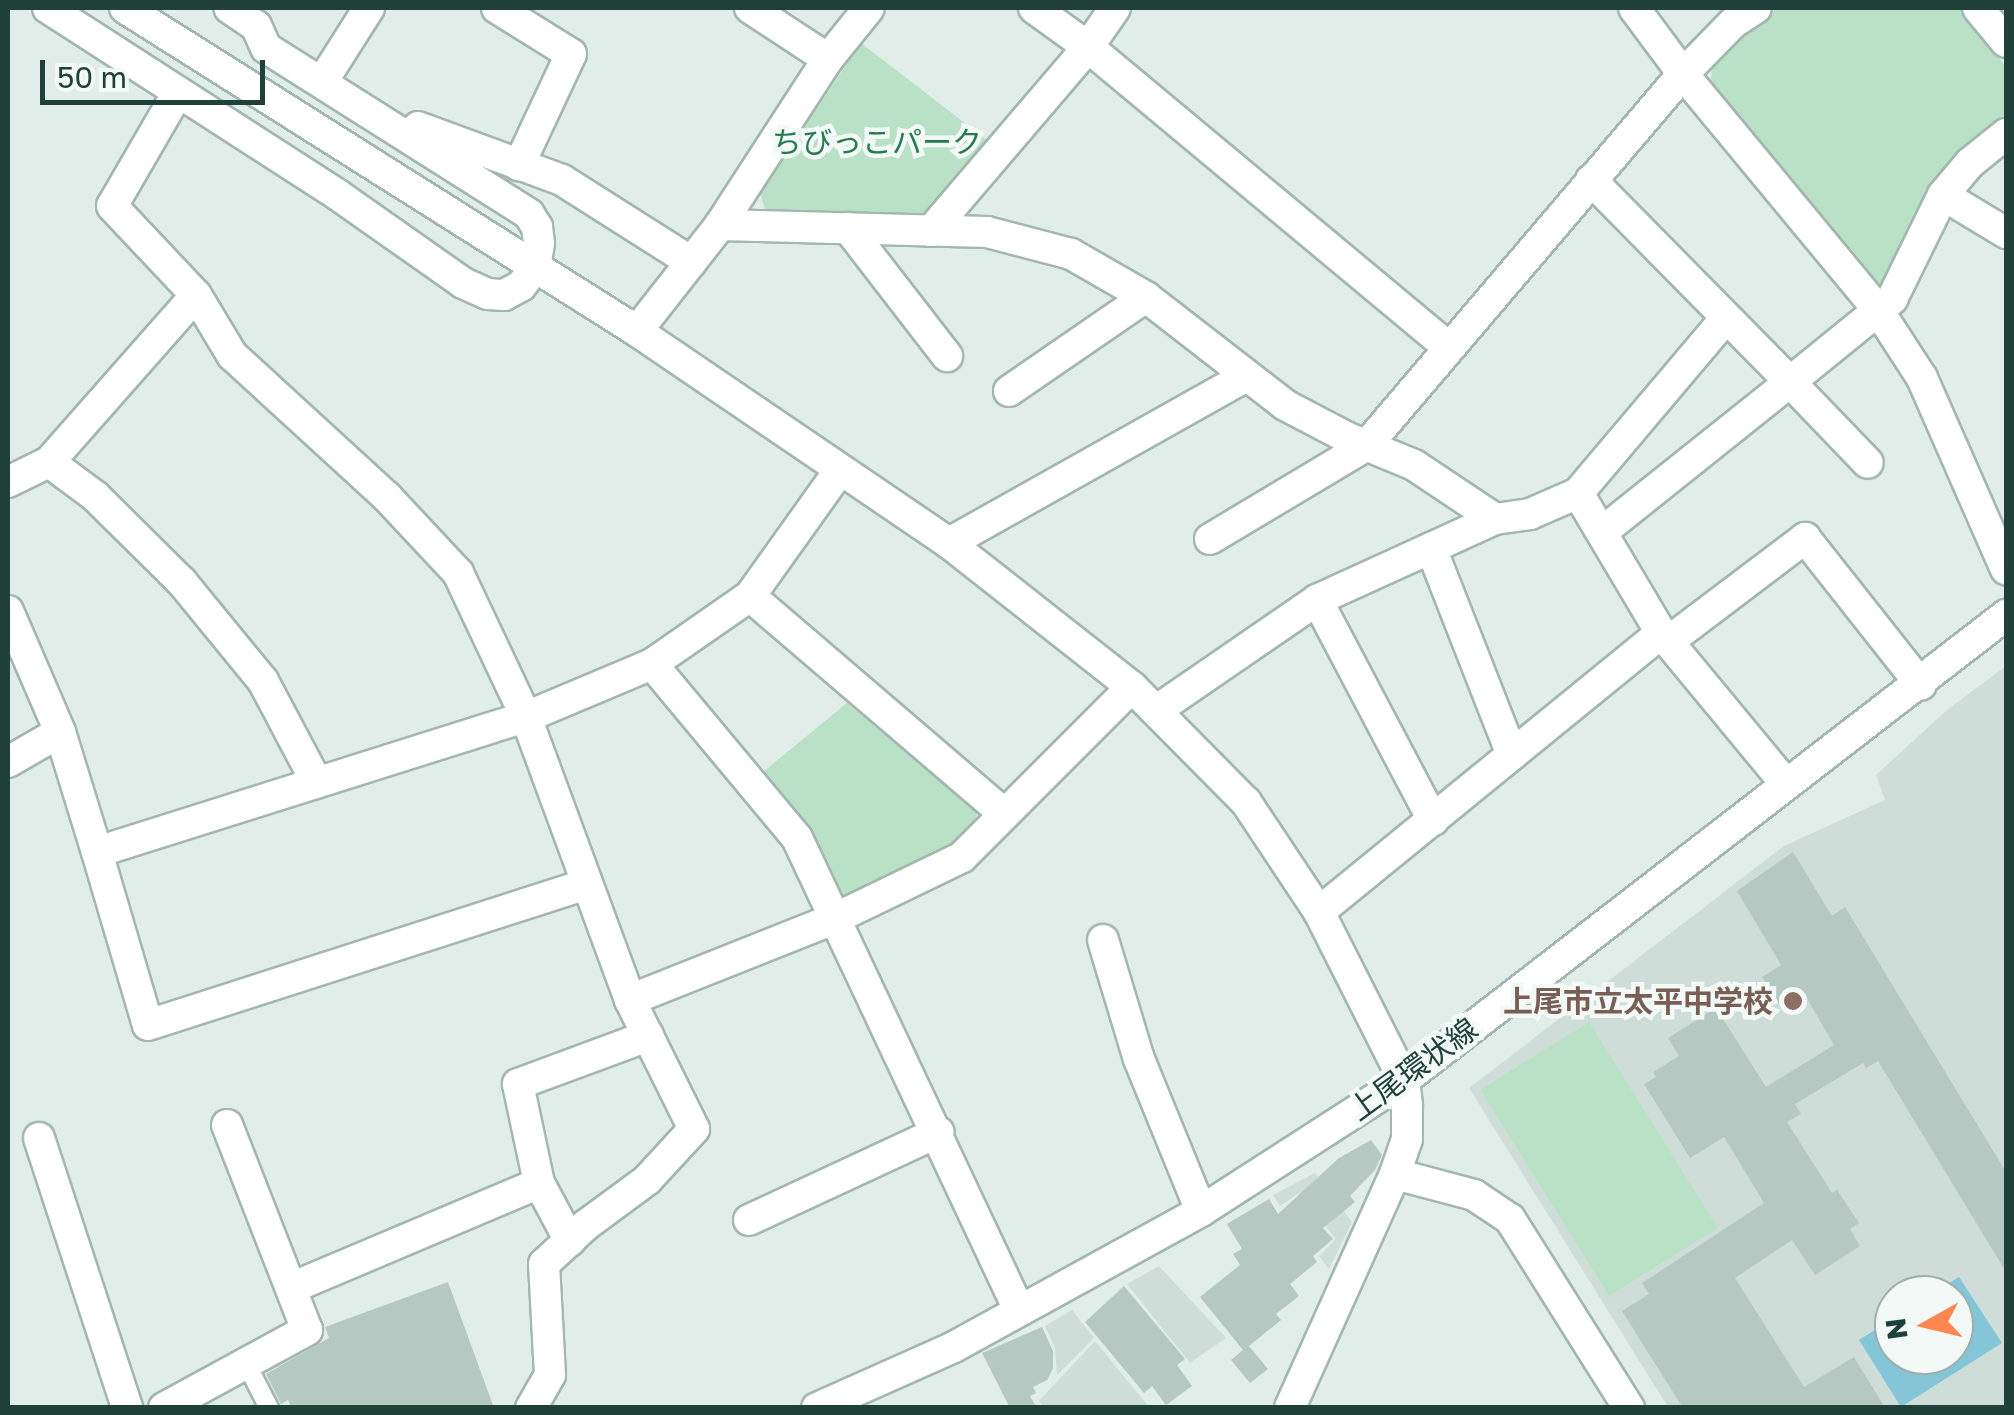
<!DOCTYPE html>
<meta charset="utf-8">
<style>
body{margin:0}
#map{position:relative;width:2014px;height:1415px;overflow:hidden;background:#e1ede9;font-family:"Golos Text","Noto Sans JP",sans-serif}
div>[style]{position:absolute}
.built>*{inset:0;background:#cfddd8}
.green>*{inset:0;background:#b8e1c6;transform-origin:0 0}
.water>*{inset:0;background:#84c5d8}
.building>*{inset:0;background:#b6c8c2}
.roads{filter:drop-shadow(2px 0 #a3b6b1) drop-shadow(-2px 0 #a3b6b1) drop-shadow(0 2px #a3b6b1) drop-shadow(0 -2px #a3b6b1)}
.lane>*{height:18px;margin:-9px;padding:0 9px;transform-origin:9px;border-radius:9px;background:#fff}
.street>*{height:30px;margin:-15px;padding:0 15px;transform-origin:15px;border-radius:15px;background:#fff}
.secondary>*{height:30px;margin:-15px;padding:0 15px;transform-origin:15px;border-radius:15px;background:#fff}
.dots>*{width:28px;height:28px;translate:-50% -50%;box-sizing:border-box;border:5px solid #f2f9f6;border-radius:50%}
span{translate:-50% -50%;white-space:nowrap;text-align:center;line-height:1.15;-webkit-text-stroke:9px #f2f9f6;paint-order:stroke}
.park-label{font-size:30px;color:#257b4d}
.education-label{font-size:30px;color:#785e54;font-weight:700}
.right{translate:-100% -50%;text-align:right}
.street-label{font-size:30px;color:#20403a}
.frame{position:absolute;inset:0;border:10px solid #20403a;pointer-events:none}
.north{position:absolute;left:1874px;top:1275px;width:100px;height:100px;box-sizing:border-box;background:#f2f9f6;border:2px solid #9eafab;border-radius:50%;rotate:262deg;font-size:28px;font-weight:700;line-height:40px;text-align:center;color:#20403a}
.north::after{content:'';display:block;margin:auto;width:35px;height:45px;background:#ff864e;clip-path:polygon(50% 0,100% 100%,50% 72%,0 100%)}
.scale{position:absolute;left:40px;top:60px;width:225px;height:45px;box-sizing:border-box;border:5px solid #20403a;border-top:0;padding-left:12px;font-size:30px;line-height:35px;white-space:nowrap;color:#20403a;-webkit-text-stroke:8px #f2f9f6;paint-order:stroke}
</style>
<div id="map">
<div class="built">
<i style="clip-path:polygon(evenodd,2006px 666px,2006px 1407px,1668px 1407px,1469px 1088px,1784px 846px,1885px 800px,1876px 775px,1947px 710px,2006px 666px,1894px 1295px,1954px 1295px,1954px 1355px,1894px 1355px,1894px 1295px)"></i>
<i style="clip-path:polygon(1315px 1173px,1352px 1222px,1329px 1269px,1319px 1256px,1336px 1239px,1299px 1193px,1280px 1206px,1273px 1195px)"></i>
<i style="clip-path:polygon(1159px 1266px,1226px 1338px,1190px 1363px,1127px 1284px)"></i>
<i style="clip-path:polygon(1072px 1310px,1094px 1338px,1057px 1375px,1055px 1348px,1045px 1326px)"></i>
<i style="clip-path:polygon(1095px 1341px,1149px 1407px,1043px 1407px,1039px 1401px)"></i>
</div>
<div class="green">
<i style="clip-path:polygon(1777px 8px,1960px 8px,2006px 67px,2006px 121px,1943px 171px,1882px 288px,1868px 290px,1711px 81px,1712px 66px)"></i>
<i style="clip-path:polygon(861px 43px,988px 141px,932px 214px,765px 209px,760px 193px)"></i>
<i style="clip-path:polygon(847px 703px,977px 813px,975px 823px,951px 854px,849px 899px,834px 895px,811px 828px,763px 772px)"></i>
<i style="left:1589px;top:1022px;width:243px;height:128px;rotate:58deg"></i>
</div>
<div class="water">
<i style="clip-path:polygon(1959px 1277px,2002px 1343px,1901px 1407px,1859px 1340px,1894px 1318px,1894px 1355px,1954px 1355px,1954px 1295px,1930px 1295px)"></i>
</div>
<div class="building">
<i style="clip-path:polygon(1793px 852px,1832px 916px,1845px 907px,2006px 1172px,2006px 1272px,1878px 1061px,1866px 1068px,1863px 1063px,1795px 1104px,1801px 1114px,1787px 1122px,1832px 1193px,1837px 1190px,1859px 1223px,1850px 1229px,1860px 1246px,1815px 1275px,1792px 1240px,1735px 1278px,1804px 1387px,1854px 1357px,1885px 1408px,1683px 1408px,1622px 1311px,1649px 1294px,1642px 1283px,1764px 1203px,1724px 1137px,1690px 1158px,1644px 1084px,1656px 1077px,1653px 1072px,1679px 1056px,1668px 1038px,1716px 1008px,1766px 1087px,1834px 1045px,1805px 995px,1782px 1009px,1762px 977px,1781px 965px,1737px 891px)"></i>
<i style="clip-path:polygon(1371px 1140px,1382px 1155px,1375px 1170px,1350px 1196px,1355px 1202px,1323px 1228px,1333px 1239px,1313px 1256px,1317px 1262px,1290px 1284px,1299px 1296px,1276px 1314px,1281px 1320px,1249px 1346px,1268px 1369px,1250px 1383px,1231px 1360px,1243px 1350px,1200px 1297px,1240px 1265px,1233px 1254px,1242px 1249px,1227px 1224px,1269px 1199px,1278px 1214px,1339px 1158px)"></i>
<i style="clip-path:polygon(448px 1282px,494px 1408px,292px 1408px,288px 1400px,281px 1404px,266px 1374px,329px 1338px,325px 1327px)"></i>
<i style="clip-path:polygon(1124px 1286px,1185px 1359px,1177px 1365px,1192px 1386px,1166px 1405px,1152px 1386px,1144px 1393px,1085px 1322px)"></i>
<i style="clip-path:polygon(1042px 1327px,1053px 1351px,1053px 1368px,1047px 1380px,1033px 1387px,1036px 1393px,1030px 1396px,1037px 1408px,1010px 1408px,982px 1353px)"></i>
</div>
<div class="roads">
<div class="lane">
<i style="left:246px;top:1363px;width:51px;rotate:62.9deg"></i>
</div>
<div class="street">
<i style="left:48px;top:8px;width:345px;rotate:32.8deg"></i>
<i style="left:338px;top:195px;width:153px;rotate:35.1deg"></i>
<i style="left:463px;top:283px;width:27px;rotate:24deg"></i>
<i style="left:488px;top:294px;width:16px;rotate:4deg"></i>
<i style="left:504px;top:295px;width:19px;rotate:-28deg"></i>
<i style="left:521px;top:286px;width:23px;rotate:-52deg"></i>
<i style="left:535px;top:268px;width:25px;rotate:-81deg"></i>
<i style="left:539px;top:243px;width:16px;rotate:-97deg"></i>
<i style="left:537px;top:227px;width:15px;rotate:-122deg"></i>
<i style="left:529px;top:214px;width:311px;rotate:-147.7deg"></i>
<i style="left:266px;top:48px;width:24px;rotate:-114deg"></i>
<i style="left:256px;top:26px;width:32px;rotate:-146deg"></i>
<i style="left:497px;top:8px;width:87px;rotate:31.9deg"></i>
<i style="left:571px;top:54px;width:123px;rotate:115.1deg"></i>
<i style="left:750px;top:8px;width:93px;rotate:33.2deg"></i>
<i style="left:1034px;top:8px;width:67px;rotate:35.8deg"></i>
<i style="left:1088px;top:47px;width:470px;rotate:39.8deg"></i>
<i style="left:1634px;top:8px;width:82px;rotate:53.4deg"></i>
<i style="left:1683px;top:74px;width:306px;rotate:50.4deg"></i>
<i style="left:1878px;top:310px;width:81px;rotate:57.1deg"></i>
<i style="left:1922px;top:378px;width:209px;rotate:66.3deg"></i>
<i style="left:1978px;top:8px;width:44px;rotate:50.5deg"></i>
<i style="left:322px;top:82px;width:88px;rotate:-57.6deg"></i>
<i style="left:177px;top:94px;width:129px;rotate:120.1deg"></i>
<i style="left:112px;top:206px;width:122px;rotate:46.7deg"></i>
<i style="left:196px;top:295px;width:70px;rotate:59deg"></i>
<i style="left:232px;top:355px;width:210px;rotate:42.5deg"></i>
<i style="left:387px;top:497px;width:104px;rotate:46.9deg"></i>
<i style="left:458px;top:573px;width:159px;rotate:64.7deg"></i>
<i style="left:526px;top:717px;width:302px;rotate:69.8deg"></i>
<i style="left:630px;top:1000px;width:144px;rotate:63.6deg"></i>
<i style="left:694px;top:1129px;width:69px;rotate:132.7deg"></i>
<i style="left:647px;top:1180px;width:76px;rotate:143.6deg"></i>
<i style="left:586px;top:1225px;width:57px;rotate:137.1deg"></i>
<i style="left:544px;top:1264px;width:111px;rotate:86.9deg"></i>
<i style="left:550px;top:1375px;width:38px;rotate:120deg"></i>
<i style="left:418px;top:127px;width:153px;rotate:20.2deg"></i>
<i style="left:562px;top:180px;width:153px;rotate:32.4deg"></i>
<i style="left:1591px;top:180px;width:284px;rotate:45.4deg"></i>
<i style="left:1790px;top:382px;width:132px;rotate:-39.1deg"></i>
<i style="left:1892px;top:299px;width:116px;rotate:-63.9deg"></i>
<i style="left:1943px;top:195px;width:42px;rotate:-49.8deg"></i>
<i style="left:1970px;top:163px;width:46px;rotate:-38.9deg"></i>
<i style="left:1943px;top:195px;width:74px;rotate:31.1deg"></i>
<i style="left:720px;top:225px;width:267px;rotate:1.5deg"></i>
<i style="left:987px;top:232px;width:87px;rotate:14.7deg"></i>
<i style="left:1071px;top:254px;width:86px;rotate:29.8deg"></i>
<i style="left:1146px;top:297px;width:176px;rotate:37.8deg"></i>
<i style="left:1285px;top:405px;width:69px;rotate:27.7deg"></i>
<i style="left:1346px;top:437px;width:74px;rotate:22.4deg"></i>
<i style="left:1414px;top:465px;width:97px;rotate:33.7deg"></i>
<i style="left:1495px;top:519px;width:35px;rotate:-8deg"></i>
<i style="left:1530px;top:514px;width:52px;rotate:-23.6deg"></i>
<i style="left:1578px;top:493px;width:229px;rotate:-49.8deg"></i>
<i style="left:848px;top:228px;width:162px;rotate:52.3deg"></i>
<i style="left:931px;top:231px;width:242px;rotate:-49.5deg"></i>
<i style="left:1088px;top:47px;width:47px;rotate:-55.3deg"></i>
<i style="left:637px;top:331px;width:135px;rotate:-51.9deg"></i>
<i style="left:720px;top:225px;width:198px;rotate:-57deg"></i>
<i style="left:828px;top:59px;width:65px;rotate:-51.2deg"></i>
<i style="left:1009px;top:391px;width:166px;rotate:-34.5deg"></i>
<i style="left:49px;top:462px;width:222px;rotate:-48.6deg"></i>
<i style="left:8px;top:482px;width:46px;rotate:-26deg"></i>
<i style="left:49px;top:462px;width:57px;rotate:36.5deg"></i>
<i style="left:95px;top:496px;width:122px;rotate:44.7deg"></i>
<i style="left:182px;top:582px;width:128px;rotate:50.7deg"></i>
<i style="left:263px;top:681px;width:115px;rotate:62.1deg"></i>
<i style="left:1578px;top:493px;width:163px;rotate:59.3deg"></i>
<i style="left:1661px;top:633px;width:195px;rotate:50.4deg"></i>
<i style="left:1602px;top:532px;width:241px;rotate:-38.6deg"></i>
<i style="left:1790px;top:382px;width:112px;rotate:46.1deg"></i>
<i style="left:1210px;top:539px;width:183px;rotate:-30.9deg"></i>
<i style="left:1367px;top:445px;width:487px;rotate:-49.6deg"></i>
<i style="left:1683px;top:74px;width:71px;rotate:-45.6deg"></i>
<i style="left:1733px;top:23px;width:27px;rotate:-33deg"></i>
<i style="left:949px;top:543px;width:339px;rotate:-29.3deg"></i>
<i style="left:1431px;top:548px;width:222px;rotate:68.6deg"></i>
<i style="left:750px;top:596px;width:333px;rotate:40.6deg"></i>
<i style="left:1317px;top:600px;width:249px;rotate:62.2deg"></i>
<i style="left:8px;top:611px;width:132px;rotate:66.7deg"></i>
<i style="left:60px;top:732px;width:126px;rotate:72.9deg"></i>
<i style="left:97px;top:852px;width:450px;rotate:-17.5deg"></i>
<i style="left:526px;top:717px;width:137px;rotate:-22.8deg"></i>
<i style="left:652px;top:664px;width:119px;rotate:-34.8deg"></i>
<i style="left:750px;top:596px;width:153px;rotate:-54.5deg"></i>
<i style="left:1669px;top:641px;width:171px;rotate:-37.1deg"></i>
<i style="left:1805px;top:538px;width:187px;rotate:51.7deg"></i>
<i style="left:652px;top:664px;width:226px;rotate:50.2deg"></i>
<i style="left:797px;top:838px;width:522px;rotate:64.81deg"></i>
<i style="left:1157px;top:710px;width:194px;rotate:-34.5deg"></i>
<i style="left:1317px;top:600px;width:196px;rotate:-24.5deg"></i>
<i style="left:8px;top:762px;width:60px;rotate:-30deg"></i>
<i style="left:97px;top:852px;width:180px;rotate:73.6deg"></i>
<i style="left:148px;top:1025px;width:461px;rotate:-17.8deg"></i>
<i style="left:1319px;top:912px;width:441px;rotate:-39.2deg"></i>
<i style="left:1103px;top:940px;width:124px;rotate:73.2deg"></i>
<i style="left:1139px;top:1059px;width:164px;rotate:67.8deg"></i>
<i style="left:630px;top:1000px;width:219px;rotate:-21.7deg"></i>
<i style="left:834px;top:919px;width:142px;rotate:-25.8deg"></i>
<i style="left:962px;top:857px;width:240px;rotate:-45deg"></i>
<i style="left:39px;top:1138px;width:284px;rotate:71.9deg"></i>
<i style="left:749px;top:1220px;width:209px;rotate:-24.9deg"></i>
<i style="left:570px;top:1241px;width:66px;rotate:-118.1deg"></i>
<i style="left:539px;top:1183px;width:101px;rotate:-102deg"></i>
<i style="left:518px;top:1084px;width:139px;rotate:-20.3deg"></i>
<i style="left:291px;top:1288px;width:269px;rotate:-22.9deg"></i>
<i style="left:164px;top:1408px;width:163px;rotate:-28.6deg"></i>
<i style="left:307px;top:1330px;width:220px;rotate:-111.3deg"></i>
</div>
<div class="secondary">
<i style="left:125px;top:8px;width:605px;rotate:32.25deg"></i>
<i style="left:637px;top:331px;width:377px;rotate:34.2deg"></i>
<i style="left:949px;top:543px;width:233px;rotate:38.2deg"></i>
<i style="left:1132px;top:687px;width:162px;rotate:45.3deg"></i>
<i style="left:1246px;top:802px;width:132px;rotate:56.4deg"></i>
<i style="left:1319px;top:912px;width:188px;rotate:63.2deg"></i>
<i style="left:1404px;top:1080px;width:26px;rotate:83deg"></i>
<i style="left:1407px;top:1106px;width:33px;rotate:90deg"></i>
<i style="left:1407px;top:1139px;width:37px;rotate:109deg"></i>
<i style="left:1395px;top:1174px;width:256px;rotate:114.2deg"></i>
<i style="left:1395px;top:1174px;width:82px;rotate:14.9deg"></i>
<i style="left:1474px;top:1195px;width:43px;rotate:33.7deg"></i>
<i style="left:1510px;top:1219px;width:223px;rotate:57.8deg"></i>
<i style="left:817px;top:1408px;width:150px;rotate:-24deg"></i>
<i style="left:954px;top:1347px;width:282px;rotate:-28.8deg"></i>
<i style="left:1201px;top:1211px;width:242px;rotate:-32.8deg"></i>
<i style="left:1404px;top:1080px;width:761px;rotate:-37.68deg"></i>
</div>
</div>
<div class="dots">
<i style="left:1793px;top:1001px;background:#8d6e63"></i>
</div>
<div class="park-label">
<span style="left:877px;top:142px">ちびっこパーク</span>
</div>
<div class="education-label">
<span class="right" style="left:1773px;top:1001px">上尾市立太平中学校</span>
</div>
<div class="street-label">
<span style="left:1413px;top:1069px;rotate:-36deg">上尾環状線</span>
</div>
<div class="frame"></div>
<div class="north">N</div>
<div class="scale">50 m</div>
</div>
